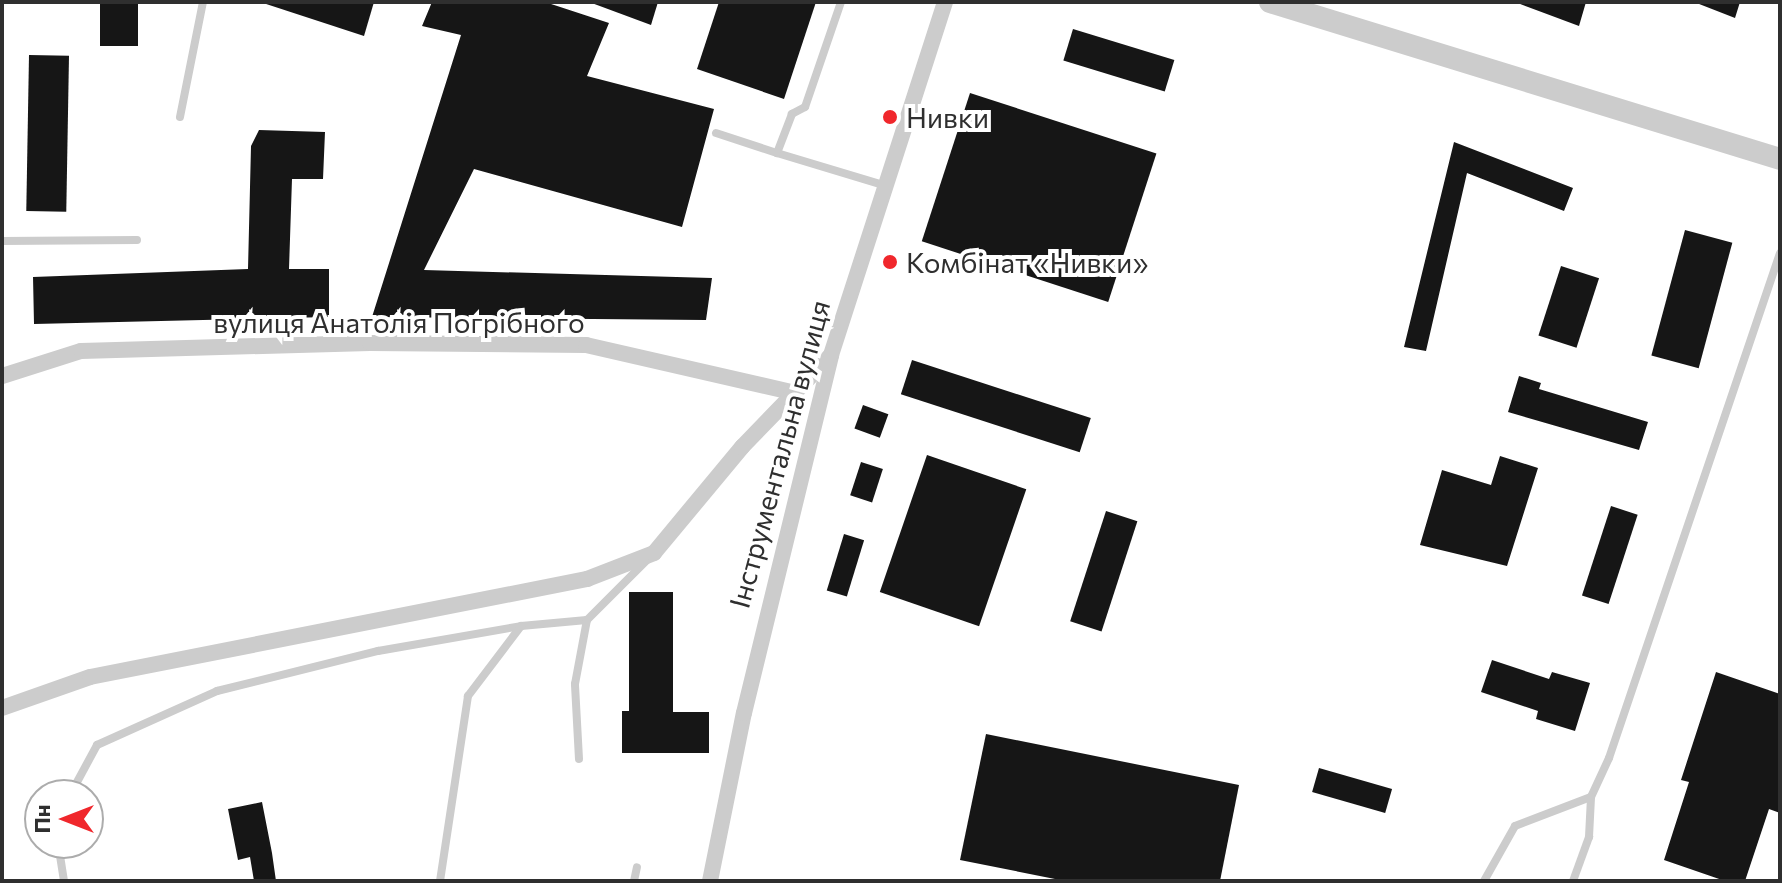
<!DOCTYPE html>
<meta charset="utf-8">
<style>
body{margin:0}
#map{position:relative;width:1782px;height:883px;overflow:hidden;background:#fff;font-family:Commissioner,sans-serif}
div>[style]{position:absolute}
.building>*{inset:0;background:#161616;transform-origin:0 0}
.service>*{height:8px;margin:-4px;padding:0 4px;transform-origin:4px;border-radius:4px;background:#ccc}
.minor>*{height:16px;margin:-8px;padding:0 8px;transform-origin:8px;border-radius:8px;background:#ccc}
.tertiary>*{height:22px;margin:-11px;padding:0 11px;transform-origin:11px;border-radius:11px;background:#ccc}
.dots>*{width:22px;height:22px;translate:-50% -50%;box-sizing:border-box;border:4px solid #fff;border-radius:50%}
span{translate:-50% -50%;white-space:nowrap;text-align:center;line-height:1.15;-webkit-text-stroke:8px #fff;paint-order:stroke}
.poi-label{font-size:28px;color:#2f2f2f}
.left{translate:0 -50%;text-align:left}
.street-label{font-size:28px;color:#2f2f2f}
.frame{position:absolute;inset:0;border:4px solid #2f2f2f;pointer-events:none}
.north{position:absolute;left:24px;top:779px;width:80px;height:80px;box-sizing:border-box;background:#fff;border:2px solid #acacac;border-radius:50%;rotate:270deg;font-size:22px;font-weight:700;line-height:32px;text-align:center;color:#2f2f2f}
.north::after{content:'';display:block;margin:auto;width:28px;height:36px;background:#f0272c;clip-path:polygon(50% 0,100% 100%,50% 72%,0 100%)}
</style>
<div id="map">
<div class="building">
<i style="left:100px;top:2px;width:38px;height:44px"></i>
<i style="clip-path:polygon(260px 2px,374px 2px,364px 36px)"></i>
<i style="clip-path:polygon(432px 2px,545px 2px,609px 23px,587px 76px,714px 109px,682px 227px,474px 169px,424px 270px,712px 278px,706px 320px,372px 317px,461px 35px,422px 26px)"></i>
<i style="clip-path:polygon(589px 2px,658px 2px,651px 25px)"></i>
<i style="clip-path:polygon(719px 2px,816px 2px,784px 99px,697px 69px)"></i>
<i style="clip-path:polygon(1515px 2px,1586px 2px,1579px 26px)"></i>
<i style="clip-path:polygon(1694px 2px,1740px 2px,1735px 18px)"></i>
<i style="left:1073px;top:29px;width:106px;height:33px;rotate:17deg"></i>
<i style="left:29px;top:55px;width:40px;height:156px;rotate:1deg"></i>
<i style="left:970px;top:93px;width:196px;height:156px;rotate:18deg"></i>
<i style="clip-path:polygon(259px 130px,325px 132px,323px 179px,292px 179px,289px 269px,329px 269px,329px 317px,34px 324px,33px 277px,248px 269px,251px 146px)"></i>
<i style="clip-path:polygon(1454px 142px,1573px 188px,1564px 211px,1467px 173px,1426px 351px,1404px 347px)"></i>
<i style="left:1685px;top:230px;width:49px;height:130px;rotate:15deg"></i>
<i style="left:1561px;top:266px;width:40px;height:73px;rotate:18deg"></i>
<i style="left:912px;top:360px;width:188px;height:36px;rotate:18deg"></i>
<i style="clip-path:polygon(1519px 376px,1541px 383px,1539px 389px,1648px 422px,1639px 450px,1508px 412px)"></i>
<i style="left:863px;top:405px;width:27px;height:25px;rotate:20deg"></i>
<i style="left:927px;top:455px;width:105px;height:145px;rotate:19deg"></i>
<i style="clip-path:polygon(1500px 456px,1538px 468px,1507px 566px,1420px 545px,1442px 470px,1491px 485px)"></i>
<i style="left:861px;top:462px;width:23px;height:35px;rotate:18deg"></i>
<i style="left:1611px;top:506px;width:28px;height:94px;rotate:18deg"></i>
<i style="left:1106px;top:511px;width:33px;height:116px;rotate:18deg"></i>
<i style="left:844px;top:534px;width:21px;height:59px;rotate:17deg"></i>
<i style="clip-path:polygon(629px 592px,673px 592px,673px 712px,709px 712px,709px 753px,622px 753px,622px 711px,629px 711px)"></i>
<i style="clip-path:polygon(1492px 660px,1549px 679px,1552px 672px,1590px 683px,1575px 731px,1536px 719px,1538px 711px,1481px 692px)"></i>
<i style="clip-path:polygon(1716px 672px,1780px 694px,1780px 813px,1769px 809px,1745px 881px,1725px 881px,1664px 860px,1689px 782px,1681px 780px)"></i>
<i style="clip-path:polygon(986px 734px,1239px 785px,1220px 881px,1065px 881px,960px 860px)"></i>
<i style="left:1319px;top:768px;width:76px;height:25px;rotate:16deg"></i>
<i style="clip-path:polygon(262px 802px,272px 853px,276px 881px,254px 881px,250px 857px,238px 860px,228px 809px)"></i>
</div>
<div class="service">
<i style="left:841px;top:2px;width:111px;rotate:108.9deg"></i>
<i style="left:805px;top:107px;width:15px;rotate:152deg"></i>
<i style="left:792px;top:114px;width:42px;rotate:111deg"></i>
<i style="left:777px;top:153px;width:114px;rotate:16.8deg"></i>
<i style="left:180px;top:117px;width:117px;rotate:-78.7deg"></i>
<i style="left:716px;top:133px;width:64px;rotate:18.2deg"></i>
<i style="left:2px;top:241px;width:135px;rotate:-0.4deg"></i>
<i style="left:521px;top:626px;width:66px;rotate:-5.2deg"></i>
<i style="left:587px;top:620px;width:85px;rotate:-45deg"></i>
<i style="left:579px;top:759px;width:75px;rotate:-93.1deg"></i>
<i style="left:575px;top:684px;width:65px;rotate:-79.4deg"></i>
<i style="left:70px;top:795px;width:57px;rotate:-61.6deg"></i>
<i style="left:97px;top:745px;width:132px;rotate:-24.2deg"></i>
<i style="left:217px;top:691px;width:166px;rotate:-14deg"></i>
<i style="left:378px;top:651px;width:145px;rotate:-9.9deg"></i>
<i style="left:521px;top:626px;width:88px;rotate:127.1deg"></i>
<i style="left:468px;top:696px;width:187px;rotate:98.6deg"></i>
<i style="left:58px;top:843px;width:38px;rotate:81deg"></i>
<i style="left:634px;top:881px;width:14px;rotate:-78deg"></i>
<i style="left:1484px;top:881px;width:63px;rotate:-60.6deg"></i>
<i style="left:1515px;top:826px;width:81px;rotate:-20.9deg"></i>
<i style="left:1591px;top:797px;width:43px;rotate:-65.2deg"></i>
<i style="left:1609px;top:758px;width:533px;rotate:-71.29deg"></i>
<i style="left:1573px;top:881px;width:47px;rotate:-70deg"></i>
<i style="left:1589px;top:837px;width:40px;rotate:-87.1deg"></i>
</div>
<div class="minor">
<i style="left:2px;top:376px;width:83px;rotate:-17.6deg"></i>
<i style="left:81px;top:351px;width:289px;rotate:-1.6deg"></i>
<i style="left:370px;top:343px;width:216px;rotate:0.5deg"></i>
<i style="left:586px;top:345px;width:214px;rotate:12.9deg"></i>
<i style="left:2px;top:708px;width:93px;rotate:-19.4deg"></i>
<i style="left:90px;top:677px;width:507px;rotate:-11.15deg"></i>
<i style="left:587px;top:579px;width:72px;rotate:-21.2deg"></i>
<i style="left:654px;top:553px;width:138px;rotate:-50.3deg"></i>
<i style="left:742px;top:447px;width:128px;rotate:-45.9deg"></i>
<i style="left:710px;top:881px;width:171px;rotate:-78.6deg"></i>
<i style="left:744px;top:713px;width:368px;rotate:-76.3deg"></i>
<i style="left:831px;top:355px;width:371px;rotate:-72.1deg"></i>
</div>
<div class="tertiary">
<i style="left:1270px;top:2px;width:534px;rotate:17.11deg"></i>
</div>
<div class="dots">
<i style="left:890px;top:117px;background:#f0272c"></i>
<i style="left:890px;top:262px;background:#f0272c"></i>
</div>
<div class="poi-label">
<span class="left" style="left:906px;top:117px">Нивки</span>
<span class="left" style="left:906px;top:262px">Комбінат «Нивки»</span>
</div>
<div class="street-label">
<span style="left:399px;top:322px">вулиця Анатолія Погрібного</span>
<span style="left:779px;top:454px;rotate:-75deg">Інструментальна вулиця</span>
</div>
<div class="frame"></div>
<div class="north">Пн</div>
</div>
